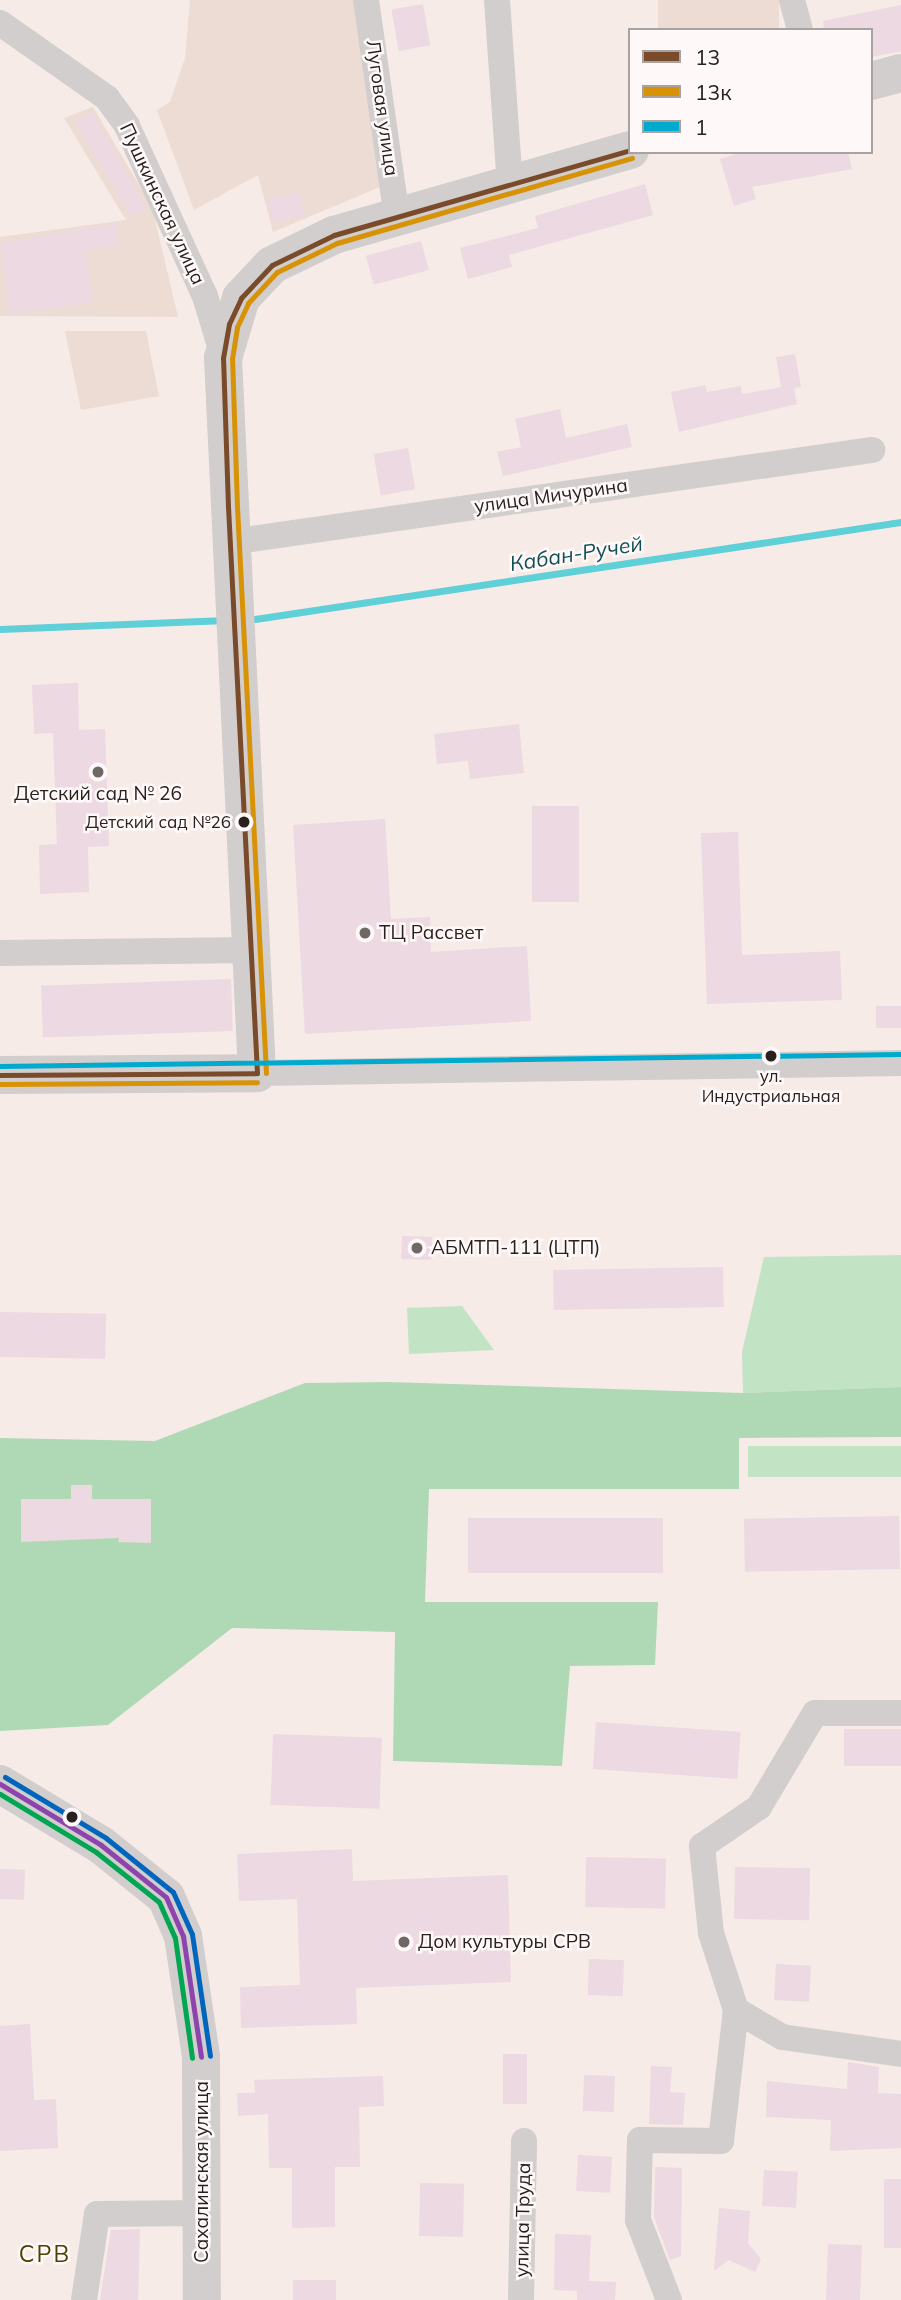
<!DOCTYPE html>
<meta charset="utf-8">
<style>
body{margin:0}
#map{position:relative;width:901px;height:2300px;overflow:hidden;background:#f6ebe7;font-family:Mulish,sans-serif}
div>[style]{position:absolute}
.industrial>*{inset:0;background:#eddcd4;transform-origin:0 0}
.green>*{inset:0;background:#c2e4c4;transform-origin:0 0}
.forest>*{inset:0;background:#afd9b5}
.stream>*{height:7px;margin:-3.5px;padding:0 3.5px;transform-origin:3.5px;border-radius:3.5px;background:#5fcfd8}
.building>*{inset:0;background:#ecd9e1;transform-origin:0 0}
.street>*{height:26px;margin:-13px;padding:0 13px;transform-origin:13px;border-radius:13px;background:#d1cecd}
.secondary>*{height:38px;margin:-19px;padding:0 19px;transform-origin:19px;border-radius:19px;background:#d1cecd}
.bus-1>*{height:5px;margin:-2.5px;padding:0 2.5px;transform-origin:2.5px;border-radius:2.5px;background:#7a4b2a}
.bus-2>*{height:5px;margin:-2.5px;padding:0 2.5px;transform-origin:2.5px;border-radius:2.5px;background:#d89205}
.bus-3>*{height:5px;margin:-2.5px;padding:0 2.5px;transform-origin:2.5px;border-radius:2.5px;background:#00a9ce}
.bus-4>*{height:5px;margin:-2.5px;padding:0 2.5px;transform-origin:2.5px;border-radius:2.5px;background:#8e44ad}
.bus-5>*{height:5px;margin:-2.5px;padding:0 2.5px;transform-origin:2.5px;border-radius:2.5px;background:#00a651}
.bus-6>*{height:5px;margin:-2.5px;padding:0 2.5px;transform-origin:2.5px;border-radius:2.5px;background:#0065bd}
.dots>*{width:19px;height:19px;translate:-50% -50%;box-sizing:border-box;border:4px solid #fef9f8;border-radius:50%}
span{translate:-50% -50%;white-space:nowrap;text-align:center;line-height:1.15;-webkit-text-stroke:5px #fef9f8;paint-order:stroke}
.bus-label{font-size:17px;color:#28211f}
.right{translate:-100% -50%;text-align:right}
.street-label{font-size:19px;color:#28211f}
.poi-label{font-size:19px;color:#28211f}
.left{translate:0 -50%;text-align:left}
.water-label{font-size:21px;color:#115057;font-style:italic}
.quarter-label{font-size:23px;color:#484200;letter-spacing:2px}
.legend{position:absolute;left:628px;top:28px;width:245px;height:126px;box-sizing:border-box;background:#fef9f8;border:2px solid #a8a3a1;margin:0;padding:9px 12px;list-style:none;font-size:21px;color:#28211f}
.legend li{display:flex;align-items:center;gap:14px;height:35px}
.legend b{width:35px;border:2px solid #a8a3a1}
</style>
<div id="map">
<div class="industrial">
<i style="clip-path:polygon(190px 0,355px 0,387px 184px,273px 232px,258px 175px,194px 210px,157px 110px,170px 102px,185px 58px)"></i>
<i style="left:658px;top:0;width:121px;height:30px"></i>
<i style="clip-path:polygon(93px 107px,152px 207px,178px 317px,0 316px,0 237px,126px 220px,64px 118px)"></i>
<i style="clip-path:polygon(65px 331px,146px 331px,159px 396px,81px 410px)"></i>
</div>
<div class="green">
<i style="clip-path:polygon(901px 1255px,901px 1387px,743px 1393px,742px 1352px,764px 1257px)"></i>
<i style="clip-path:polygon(462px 1306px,494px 1350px,409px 1354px,407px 1308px)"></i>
<i style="left:901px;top:1446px;width:31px;height:153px;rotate:90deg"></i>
</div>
<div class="forest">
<i style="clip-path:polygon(387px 1382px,743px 1393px,901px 1387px,901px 1437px,739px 1438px,739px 1489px,429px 1489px,425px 1602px,658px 1602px,655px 1665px,570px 1666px,562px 1766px,393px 1761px,395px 1632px,232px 1628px,108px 1725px,0 1731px,0 1438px,155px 1441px,305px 1383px)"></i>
</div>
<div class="stream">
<i style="left:255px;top:619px;width:653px;rotate:-8.54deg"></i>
<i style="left:0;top:629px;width:220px;rotate:-2.3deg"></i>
</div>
<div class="building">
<i style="left:423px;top:4px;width:42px;height:32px;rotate:80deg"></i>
<i style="clip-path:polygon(901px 5px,901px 51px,871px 57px,871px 30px,824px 30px,823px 21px)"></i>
<i style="left:92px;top:112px;width:110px;height:19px;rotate:60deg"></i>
<i style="clip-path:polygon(743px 152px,848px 152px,852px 169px,752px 187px,756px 199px,734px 206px,720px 159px)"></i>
<i style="clip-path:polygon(645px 184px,653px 215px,509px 255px,512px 267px,468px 279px,460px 248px,538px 228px,535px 216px)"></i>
<i style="left:299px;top:192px;width:24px;height:32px;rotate:78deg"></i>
<i style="clip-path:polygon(116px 224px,119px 246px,86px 251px,93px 302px,9px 315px,0 243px)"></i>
<i style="left:421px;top:241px;width:30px;height:57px;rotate:75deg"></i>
<i style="clip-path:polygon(795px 354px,801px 387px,794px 388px,797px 404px,679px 432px,671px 392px,705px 385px,707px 392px,741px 386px,742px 394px,781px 387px,776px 357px)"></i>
<i style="clip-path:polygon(560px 409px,566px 438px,627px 424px,632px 447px,503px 476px,497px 452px,521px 447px,515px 419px)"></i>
<i style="left:408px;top:448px;width:42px;height:35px;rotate:80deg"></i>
<i style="clip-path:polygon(78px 683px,79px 730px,105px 729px,109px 846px,88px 847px,89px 892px,40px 894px,39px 845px,57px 844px,53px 733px,34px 734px,32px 685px)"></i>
<i style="clip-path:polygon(519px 724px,524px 773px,470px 779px,468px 761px,437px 764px,434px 734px)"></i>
<i style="left:532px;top:806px;width:47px;height:96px"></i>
<i style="clip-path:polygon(385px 819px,391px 919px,430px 917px,431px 952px,527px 946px,531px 1021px,305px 1034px,293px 825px)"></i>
<i style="clip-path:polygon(738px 832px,742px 955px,840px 951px,842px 1000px,707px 1004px,701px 833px)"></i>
<i style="left:231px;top:979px;width:52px;height:190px;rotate:88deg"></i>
<i style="left:876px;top:1006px;width:25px;height:22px"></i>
<i style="left:402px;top:1236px;width:30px;height:23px;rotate:2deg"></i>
<i style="left:723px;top:1267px;width:40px;height:170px;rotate:89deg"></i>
<i style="left:0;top:1312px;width:106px;height:45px;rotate:1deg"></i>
<i style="clip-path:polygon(71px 1485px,92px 1485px,92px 1499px,151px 1499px,151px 1543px,118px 1542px,119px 1538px,21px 1542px,21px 1499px,71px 1499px)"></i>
<i style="left:899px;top:1516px;width:53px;height:155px;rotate:89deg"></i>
<i style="left:468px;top:1518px;width:195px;height:55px"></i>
<i style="left:596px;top:1722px;width:145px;height:47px;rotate:4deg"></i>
<i style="left:844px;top:1729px;width:57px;height:37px"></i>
<i style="left:273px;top:1734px;width:109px;height:71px;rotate:2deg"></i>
<i style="clip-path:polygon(352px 1849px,353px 1881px,508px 1875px,511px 1982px,356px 1988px,357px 2024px,241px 2028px,240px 1987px,300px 1985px,297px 1899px,239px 1901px,237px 1854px)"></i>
<i style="left:586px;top:1857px;width:80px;height:50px;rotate:1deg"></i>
<i style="left:735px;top:1867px;width:75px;height:52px;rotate:1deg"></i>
<i style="left:0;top:1869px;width:25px;height:30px;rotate:2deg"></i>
<i style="left:589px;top:1959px;width:35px;height:36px;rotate:2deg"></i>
<i style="left:776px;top:1964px;width:35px;height:36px;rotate:3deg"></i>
<i style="clip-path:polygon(30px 2024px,34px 2100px,56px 2099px,58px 2148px,0 2151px,0 2026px)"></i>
<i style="left:503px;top:2054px;width:24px;height:50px"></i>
<i style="clip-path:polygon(848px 2062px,879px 2067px,878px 2093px,901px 2094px,901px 2148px,830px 2151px,831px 2120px,766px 2117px,767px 2081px,847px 2089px)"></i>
<i style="clip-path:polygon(651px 2066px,672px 2067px,670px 2092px,685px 2093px,683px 2125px,649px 2124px)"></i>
<i style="left:584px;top:2075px;width:31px;height:36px;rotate:2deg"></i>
<i style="clip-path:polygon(383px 2076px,384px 2106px,359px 2107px,360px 2167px,335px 2167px,335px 2227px,292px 2228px,292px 2168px,269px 2168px,268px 2114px,238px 2116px,237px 2093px,255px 2093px,254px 2080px)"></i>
<i style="left:578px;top:2155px;width:34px;height:36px;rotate:3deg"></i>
<i style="clip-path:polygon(655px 2167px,682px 2168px,681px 2256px,670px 2260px,654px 2217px)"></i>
<i style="left:764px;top:2170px;width:34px;height:36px;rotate:3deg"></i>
<i style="left:884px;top:2179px;width:17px;height:69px"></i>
<i style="left:420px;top:2183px;width:44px;height:53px;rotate:1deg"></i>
<i style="clip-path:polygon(719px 2208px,750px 2211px,748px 2243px,761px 2259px,755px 2272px,729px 2260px,714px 2271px)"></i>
<i style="clip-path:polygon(140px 2229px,138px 2300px,100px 2300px,111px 2230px)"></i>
<i style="clip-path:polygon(555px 2234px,591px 2235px,589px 2281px,616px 2282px,615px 2300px,577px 2300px,577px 2291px,554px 2290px)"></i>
<i style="left:828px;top:2244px;width:34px;height:56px;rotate:2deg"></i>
<i style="left:293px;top:2280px;width:43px;height:20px"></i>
</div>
<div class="street">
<i style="left:366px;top:0;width:219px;rotate:81.9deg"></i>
<i style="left:497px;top:0;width:184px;rotate:86deg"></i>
<i style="left:792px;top:0;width:31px;rotate:75deg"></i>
<i style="left:0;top:23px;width:131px;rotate:35deg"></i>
<i style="left:107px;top:98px;width:34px;rotate:54deg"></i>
<i style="left:127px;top:126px;width:187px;rotate:65.4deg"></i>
<i style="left:205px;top:296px;width:63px;rotate:73.3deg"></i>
<i style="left:231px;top:542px;width:648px;rotate:-8.17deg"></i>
<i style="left:0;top:953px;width:251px;rotate:-0.7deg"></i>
<i style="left:257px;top:1073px;width:644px;rotate:-0.89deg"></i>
<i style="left:901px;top:1713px;width:86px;rotate:180deg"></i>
<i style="left:815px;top:1713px;width:109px;rotate:120.8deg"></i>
<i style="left:759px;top:1807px;width:69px;rotate:145.6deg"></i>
<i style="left:702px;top:1846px;width:87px;rotate:84.1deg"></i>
<i style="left:711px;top:1933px;width:81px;rotate:72deg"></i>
<i style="left:736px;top:2010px;width:53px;rotate:30.4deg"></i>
<i style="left:782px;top:2037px;width:120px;rotate:8.1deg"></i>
<i style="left:84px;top:2300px;width:87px;rotate:-81.4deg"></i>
<i style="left:97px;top:2214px;width:105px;rotate:-0.5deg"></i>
<i style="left:521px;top:2300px;width:159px;rotate:-88.9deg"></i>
<i style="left:669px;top:2300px;width:86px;rotate:-111.2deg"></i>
<i style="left:638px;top:2220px;width:80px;rotate:-88.6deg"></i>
<i style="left:640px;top:2140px;width:81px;rotate:0.7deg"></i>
<i style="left:721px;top:2141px;width:132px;rotate:-83.5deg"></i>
</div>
<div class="secondary">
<i style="left:871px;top:81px;width:31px;rotate:-15deg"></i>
<i style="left:0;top:1075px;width:257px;rotate:-0.4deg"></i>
<i style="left:257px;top:1073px;width:716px;rotate:-92.72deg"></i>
<i style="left:223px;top:358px;width:63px;rotate:-73.3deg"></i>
<i style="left:241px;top:298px;width:45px;rotate:-46.8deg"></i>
<i style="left:272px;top:265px;width:69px;rotate:-25.8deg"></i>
<i style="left:334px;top:235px;width:308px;rotate:-16deg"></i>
<i style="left:0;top:1784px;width:118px;rotate:31.1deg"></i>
<i style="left:101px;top:1845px;width:83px;rotate:38.7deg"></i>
<i style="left:166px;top:1897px;width:43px;rotate:66.4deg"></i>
<i style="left:183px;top:1936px;width:122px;rotate:81.5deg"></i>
<i style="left:201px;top:2057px;width:243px;rotate:89.8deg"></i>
</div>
<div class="bus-1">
<i style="left:257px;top:1073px;width:567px;rotate:-92.93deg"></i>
<i style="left:228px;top:507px;width:149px;rotate:-91.9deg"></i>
<i style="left:223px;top:358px;width:35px;rotate:-80deg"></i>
<i style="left:229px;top:324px;width:29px;rotate:-65deg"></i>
<i style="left:241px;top:298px;width:45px;rotate:-46.8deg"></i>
<i style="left:272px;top:265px;width:69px;rotate:-25.8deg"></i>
<i style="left:334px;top:235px;width:308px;rotate:-16deg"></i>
<i style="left:0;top:1075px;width:257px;rotate:-0.4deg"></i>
</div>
<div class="bus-2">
<i style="left:266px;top:1073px;width:567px;rotate:-92.93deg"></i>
<i style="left:237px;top:507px;width:148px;rotate:-91.9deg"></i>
<i style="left:232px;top:359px;width:32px;rotate:-81deg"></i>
<i style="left:237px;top:327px;width:26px;rotate:-65deg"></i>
<i style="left:248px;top:303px;width:42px;rotate:-46.9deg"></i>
<i style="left:277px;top:272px;width:67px;rotate:-25.8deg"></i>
<i style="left:337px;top:243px;width:307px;rotate:-16.1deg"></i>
<i style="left:0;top:1084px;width:257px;rotate:-0.4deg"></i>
</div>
<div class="bus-3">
<i style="left:0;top:1066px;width:901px;rotate:-0.76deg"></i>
</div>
<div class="bus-4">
<i style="left:0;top:1784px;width:118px;rotate:31.1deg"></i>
<i style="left:101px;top:1845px;width:83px;rotate:38.7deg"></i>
<i style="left:166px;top:1897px;width:43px;rotate:66.4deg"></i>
<i style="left:183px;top:1936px;width:122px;rotate:81.5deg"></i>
</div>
<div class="bus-5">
<i style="left:0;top:1794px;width:112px;rotate:31.1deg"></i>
<i style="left:96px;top:1852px;width:80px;rotate:38.4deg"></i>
<i style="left:159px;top:1902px;width:39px;rotate:66deg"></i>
<i style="left:175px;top:1938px;width:121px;rotate:81.9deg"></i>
</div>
<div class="bus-6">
<i style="left:5px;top:1777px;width:118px;rotate:31.1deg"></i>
<i style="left:106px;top:1838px;width:86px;rotate:38.9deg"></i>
<i style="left:173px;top:1892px;width:46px;rotate:65.7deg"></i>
<i style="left:192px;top:1934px;width:123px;rotate:81.6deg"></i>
</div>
<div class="dots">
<i style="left:98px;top:772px;background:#706865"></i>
<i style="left:244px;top:822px;background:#28211f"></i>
<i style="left:365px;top:933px;background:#706865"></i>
<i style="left:771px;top:1056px;background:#28211f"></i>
<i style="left:417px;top:1248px;background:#706865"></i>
<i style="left:72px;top:1817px;background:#28211f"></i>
<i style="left:404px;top:1942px;background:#706865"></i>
</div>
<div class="bus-label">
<span class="right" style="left:231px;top:822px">Детский сад №26</span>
<span style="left:771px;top:1086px">ул.<br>Индустриальная</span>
</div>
<div class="street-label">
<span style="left:382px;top:108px;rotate:82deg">Луговая улица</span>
<span style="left:162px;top:204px;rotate:65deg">Пушкинская улица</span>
<span style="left:551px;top:496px;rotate:-8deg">улица Мичурина</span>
<span style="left:202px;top:2172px;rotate:-90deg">Сахалинская улица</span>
<span style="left:523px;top:2220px;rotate:-89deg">улица Труда</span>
</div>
<div class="poi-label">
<span style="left:98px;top:794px">Детский сад № 26</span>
<span class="left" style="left:379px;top:933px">ТЦ Рассвет</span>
<span class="left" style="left:431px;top:1248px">АБМТП-111 (ЦТП)</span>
<span class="left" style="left:418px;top:1942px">Дом культуры СРВ</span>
</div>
<div class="water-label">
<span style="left:576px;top:553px;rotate:-9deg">Кабан-Ручей</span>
</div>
<div class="quarter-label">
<span style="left:45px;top:2254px">СРВ</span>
</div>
<ul class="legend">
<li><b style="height:9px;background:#7a4b2a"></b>13</li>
<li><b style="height:9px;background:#d89205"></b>13к</li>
<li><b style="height:9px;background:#00a9ce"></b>1</li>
</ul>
</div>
